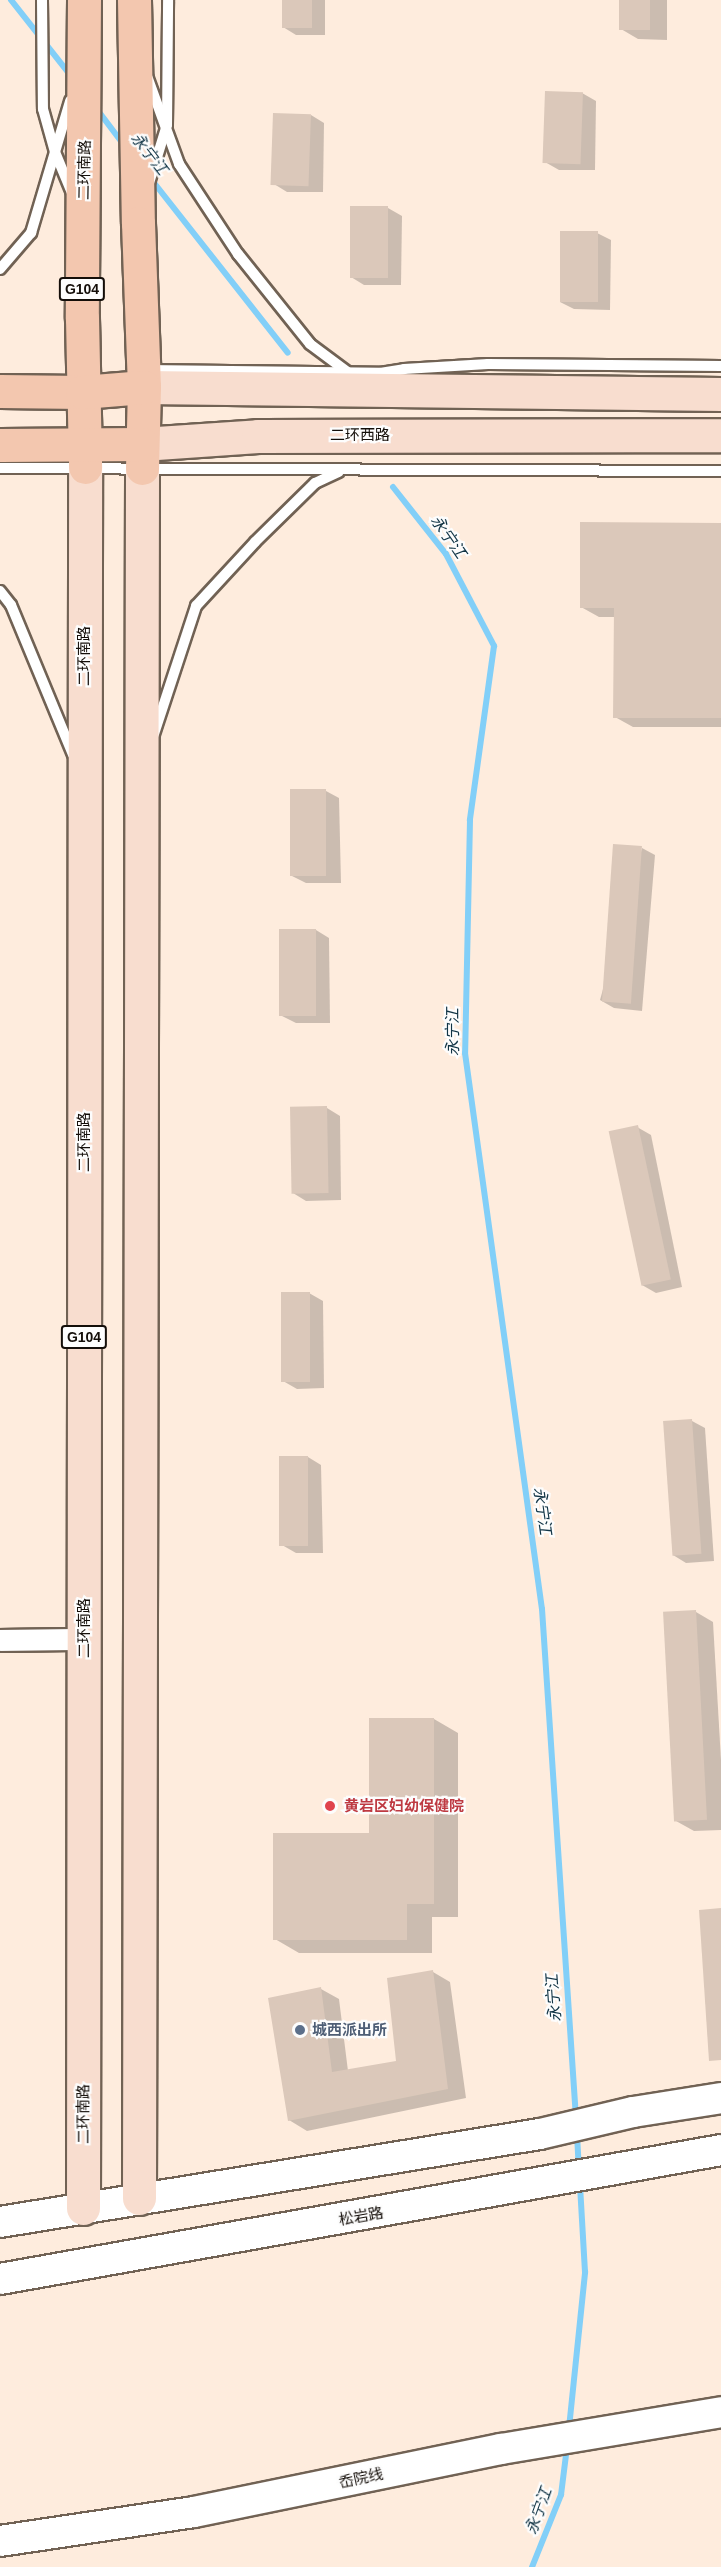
<!DOCTYPE html>
<meta charset="utf-8">
<style>
body{margin:0}
#map{position:relative;width:721px;height:2567px;overflow:hidden;background:#feecdd;font-family:Helvetica,"Noto Sans SC",sans-serif}
div>[style]{position:absolute}
.shadow>*{inset:0;background:#0003}
.stream>*{height:6px;margin:-3px;padding:0 3px;transform-origin:3px;border-radius:3px;background:#82cff8}
.building>*{inset:0;background:#dbc8ba;transform-origin:0 0}
.roads{filter:drop-shadow(2px 0 #716254) drop-shadow(-2px 0 #716254) drop-shadow(0 2px #716254) drop-shadow(0 -2px #716254)}
.lane>*{height:10px;margin:-5px;padding:0 5px;transform-origin:5px;border-radius:5px;background:#fff}
.street>*{height:21px;margin:-10.5px;padding:0 10.5px;transform-origin:10.5px;border-radius:10.5px;background:#fff}
.secondary>*{height:30px;margin:-15px;padding:0 15px;transform-origin:15px;border-radius:15px;background:#fff}
.primary>*{height:33px;margin:-16.5px;padding:0 16.5px;transform-origin:16.5px;border-radius:16.5px;background:#f8ddcf}
.highway>*{height:33px;margin:-16.5px;padding:0 16.5px;transform-origin:16.5px;border-radius:16.5px;background:#f3c7af}
.dots>*{width:16px;height:16px;translate:-50% -50%;box-sizing:border-box;border:3px solid #fdfdfd;border-radius:50%}
span{translate:-50% -50%;white-space:nowrap;text-align:center;line-height:1.15;-webkit-text-stroke:4.5px #fdfdfd;paint-order:stroke}
.shield-label span{padding:2px 4px;background:#fdfdfd;border:2px solid;border-radius:4px;-webkit-text-stroke-width:0}
.shield-label{font-size:14px;color:#140e09;font-weight:700}
.street-label{font-size:15px;color:#140e09}
.health-label{font-size:15px;color:#be3a42;font-weight:700}
.left{translate:0 -50%;text-align:left}
.service-label{font-size:15px;color:#4e5e75;font-weight:700}
.water-label{font-size:16px;color:#113445;font-style:italic}
</style>
<div id="map">
<div class="shadow">
<i style="clip-path:polygon(283px 0,325px 0,325px 35px,296px 35px,283px 27px)"></i>
<i style="clip-path:polygon(621px 0,667px 0,667px 40px,638px 39px,621px 29px)"></i>
<i style="clip-path:polygon(582px 93px,596px 101px,595px 170px,559px 170px,545px 162px)"></i>
<i style="clip-path:polygon(311px 115px,324px 123px,323px 192px,287px 192px,274px 184px)"></i>
<i style="clip-path:polygon(352px 208px,388px 208px,402px 216px,401px 285px,364px 285px,351px 277px)"></i>
<i style="clip-path:polygon(597px 233px,611px 240px,610px 310px,574px 309px,560px 302px)"></i>
<i style="clip-path:polygon(721px 524px,721px 727px,633px 727px,615px 717px,615px 617px,599px 617px,581px 607px)"></i>
<i style="clip-path:polygon(326px 791px,339px 798px,341px 883px,306px 883px,292px 876px)"></i>
<i style="clip-path:polygon(642px 848px,655px 855px,642px 1011px,614px 1008px,600px 1000px)"></i>
<i style="clip-path:polygon(316px 930px,329px 938px,330px 1023px,296px 1023px,282px 1016px)"></i>
<i style="clip-path:polygon(327px 1108px,340px 1116px,341px 1200px,306px 1201px,293px 1193px)"></i>
<i style="clip-path:polygon(637px 1127px,651px 1135px,682px 1287px,656px 1293px,642px 1285px)"></i>
<i style="clip-path:polygon(309px 1293px,323px 1301px,324px 1388px,297px 1389px,283px 1381px)"></i>
<i style="clip-path:polygon(692px 1421px,705px 1428px,714px 1561px,686px 1563px,673px 1555px)"></i>
<i style="clip-path:polygon(308px 1457px,321px 1465px,323px 1553px,296px 1553px,282px 1545px)"></i>
<i style="clip-path:polygon(696px 1612px,713px 1622px,721px 1760px,721px 1830px,694px 1831px,676px 1821px)"></i>
<i style="clip-path:polygon(434px 1719px,458px 1733px,458px 1917px,432px 1917px,432px 1953px,299px 1953px,275px 1939px,370px 1834px)"></i>
<i style="clip-path:polygon(433px 1972px,450px 1982px,466px 2098px,307px 2131px,289px 2120px,321px 1989px,339px 1999px,348px 2071px,398px 2062px)"></i>
</div>
<div class="stream">
<i style="left:11px;top:0;width:97px;rotate:51.7deg"></i>
<i style="left:96px;top:108px;width:46px;rotate:52.9deg"></i>
<i style="left:151px;top:179px;width:221px;rotate:51.8deg"></i>
<i style="left:393px;top:487px;width:85px;rotate:51.7deg"></i>
<i style="left:446px;top:554px;width:104px;rotate:62.4deg"></i>
<i style="left:494px;top:646px;width:176px;rotate:97.9deg"></i>
<i style="left:470px;top:820px;width:233px;rotate:91.2deg"></i>
<i style="left:465px;top:1053px;width:561px;rotate:82.12deg"></i>
<i style="left:542px;top:1609px;width:510px;rotate:86.18deg"></i>
<i style="left:577px;top:2134px;width:34px;rotate:87deg"></i>
<i style="left:569px;top:2428px;width:157px;rotate:-84.1deg"></i>
<i style="left:585px;top:2272px;width:87px;rotate:-93.3deg"></i>
<i style="left:532px;top:2567px;width:78px;rotate:-68.1deg"></i>
<i style="left:561px;top:2495px;width:48px;rotate:-82.9deg"></i>
</div>
<div class="building">
<i style="left:282px;top:0;width:30px;height:28px"></i>
<i style="left:619px;top:0;width:31px;height:30px"></i>
<i style="left:545px;top:91px;width:38px;height:72px;rotate:2deg"></i>
<i style="left:273px;top:113px;width:38px;height:72px;rotate:2deg"></i>
<i style="left:350px;top:206px;width:38px;height:72px"></i>
<i style="left:560px;top:231px;width:38px;height:71px"></i>
<i style="clip-path:polygon(580px 522px,721px 523px,721px 718px,613px 718px,614px 608px,580px 608px)"></i>
<i style="left:290px;top:789px;width:36px;height:87px"></i>
<i style="left:613px;top:844px;width:29px;height:158px;rotate:4deg"></i>
<i style="left:279px;top:929px;width:37px;height:87px"></i>
<i style="left:327px;top:1106px;width:87px;height:37px;rotate:89deg"></i>
<i style="left:638px;top:1125px;width:158px;height:30px;rotate:78deg"></i>
<i style="left:281px;top:1292px;width:29px;height:90px"></i>
<i style="left:692px;top:1419px;width:135px;height:29px;rotate:86deg"></i>
<i style="left:279px;top:1456px;width:29px;height:90px"></i>
<i style="left:696px;top:1610px;width:210px;height:33px;rotate:87deg"></i>
<i style="clip-path:polygon(369px 1718px,434px 1718px,434px 1904px,407px 1904px,407px 1940px,273px 1940px,273px 1833px,369px 1833px)"></i>
<i style="clip-path:polygon(721px 1908px,721px 2060px,709px 2061px,699px 1910px)"></i>
<i style="clip-path:polygon(433px 1970px,448px 2089px,288px 2121px,268px 1998px,321px 1987px,332px 2072px,396px 2061px,387px 1978px)"></i>
</div>
<div class="roads">
<div class="lane">
<i style="left:42px;top:0;width:109px;rotate:89.5deg"></i>
<i style="left:43px;top:109px;width:45px;rotate:74.4deg"></i>
<i style="left:55px;top:152px;width:44px;rotate:67.5deg"></i>
<i style="left:147px;top:76px;width:94px;rotate:70deg"></i>
<i style="left:179px;top:164px;width:108px;rotate:56.8deg"></i>
<i style="left:238px;top:254px;width:115px;rotate:51.3deg"></i>
<i style="left:310px;top:344px;width:49px;rotate:36.6deg"></i>
<i style="left:149px;top:183px;width:61px;rotate:-72.8deg"></i>
<i style="left:167px;top:125px;width:125px;rotate:-89.5deg"></i>
<i style="left:0;top:269px;width:48px;rotate:-49.3deg"></i>
<i style="left:31px;top:233px;width:138px;rotate:-73.5deg"></i>
<i style="left:146px;top:370px;width:234px;rotate:0.7deg"></i>
<i style="left:380px;top:373px;width:24px;rotate:-9deg"></i>
<i style="left:404px;top:369px;width:84px;rotate:-3.4deg"></i>
<i style="left:488px;top:364px;width:233px;rotate:0.5deg"></i>
<i style="left:0;top:468px;width:721px;rotate:0.24deg"></i>
<i style="left:0;top:591px;width:18px;rotate:52deg"></i>
<i style="left:11px;top:605px;width:162px;rotate:67.5deg"></i>
<i style="left:154px;top:734px;width:135px;rotate:-71.8deg"></i>
<i style="left:196px;top:606px;width:87px;rotate:-47.3deg"></i>
<i style="left:255px;top:542px;width:84px;rotate:-44.5deg"></i>
<i style="left:315px;top:483px;width:26px;rotate:-25deg"></i>
</div>
<div class="street">
<i style="left:0;top:1640px;width:84px;rotate:-0.7deg"></i>
</div>
<div class="secondary">
<i style="left:0;top:2222px;width:547px;rotate:-9.26deg"></i>
<i style="left:540px;top:2134px;width:96px;rotate:-13.3deg"></i>
<i style="left:633px;top:2112px;width:89px;rotate:-9deg"></i>
<i style="left:0;top:2279px;width:732px;rotate:-10.14deg"></i>
<i style="left:0;top:2541px;width:196px;rotate:-8.5deg"></i>
<i style="left:194px;top:2512px;width:313px;rotate:-11.6deg"></i>
<i style="left:501px;top:2449px;width:223px;rotate:-9.5deg"></i>
</div>
<div class="primary">
<i style="left:144px;top:387px;width:577px;rotate:0.7deg"></i>
<i style="left:142px;top:444px;width:116px;rotate:-3.9deg"></i>
<i style="left:258px;top:436px;width:463px;rotate:-0.1deg"></i>
<i style="left:139px;top:2198px;width:1730px;rotate:-89.9deg"></i>
<i style="left:83px;top:2208px;width:1741px;rotate:-89.93deg"></i>
</div>
<div class="highway">
<i style="left:84px;top:0;width:318px;rotate:90.4deg"></i>
<i style="left:82px;top:318px;width:149px;rotate:88.8deg"></i>
<i style="left:134px;top:0;width:223px;rotate:89deg"></i>
<i style="left:138px;top:223px;width:164px;rotate:87.9deg"></i>
<i style="left:144px;top:387px;width:81px;rotate:91.4deg"></i>
<i style="left:0;top:391px;width:82px;rotate:0.7deg"></i>
<i style="left:82px;top:392px;width:62px;rotate:-4.6deg"></i>
<i style="left:0;top:445px;width:142px;rotate:-0.4deg"></i>
</div>
</div>
<div class="dots">
<i style="left:330px;top:1806px;background:#e0444e"></i>
<i style="left:300px;top:2030px;background:#5c6f8a"></i>
</div>
<div class="shield-label">
<span style="left:82px;top:289px">G104</span>
<span style="left:84px;top:1337px">G104</span>
</div>
<div class="street-label">
<span style="left:84px;top:170px;rotate:-89deg">二环南路</span>
<span style="left:360px;top:435px">二环西路</span>
<span style="left:84px;top:656px;rotate:-90deg">二环南路</span>
<span style="left:84px;top:1142px;rotate:-90deg">二环南路</span>
<span style="left:84px;top:1628px;rotate:-90deg">二环南路</span>
<span style="left:83px;top:2114px;rotate:-90deg">二环南路</span>
<span style="left:361px;top:2216px;rotate:-10deg">松岩路</span>
<span style="left:361px;top:2478px;rotate:-12deg">岙院线</span>
</div>
<div class="health-label">
<span class="left" style="left:344px;top:1806px">黄岩区妇幼保健院</span>
</div>
<div class="service-label">
<span class="left" style="left:312px;top:2030px">城西派出所</span>
</div>
<div class="water-label">
<span style="left:149px;top:154px;rotate:52deg">永宁江</span>
<span style="left:448px;top:537px;rotate:55deg">永宁江</span>
<span style="left:453px;top:1032px;rotate:-90deg">永宁江</span>
<span style="left:542px;top:1511px;rotate:82deg">永宁江</span>
<span style="left:554px;top:1998px;rotate:-94deg">永宁江</span>
<span style="left:539px;top:2511px;rotate:-70deg">永宁江</span>
</div>
</div>
